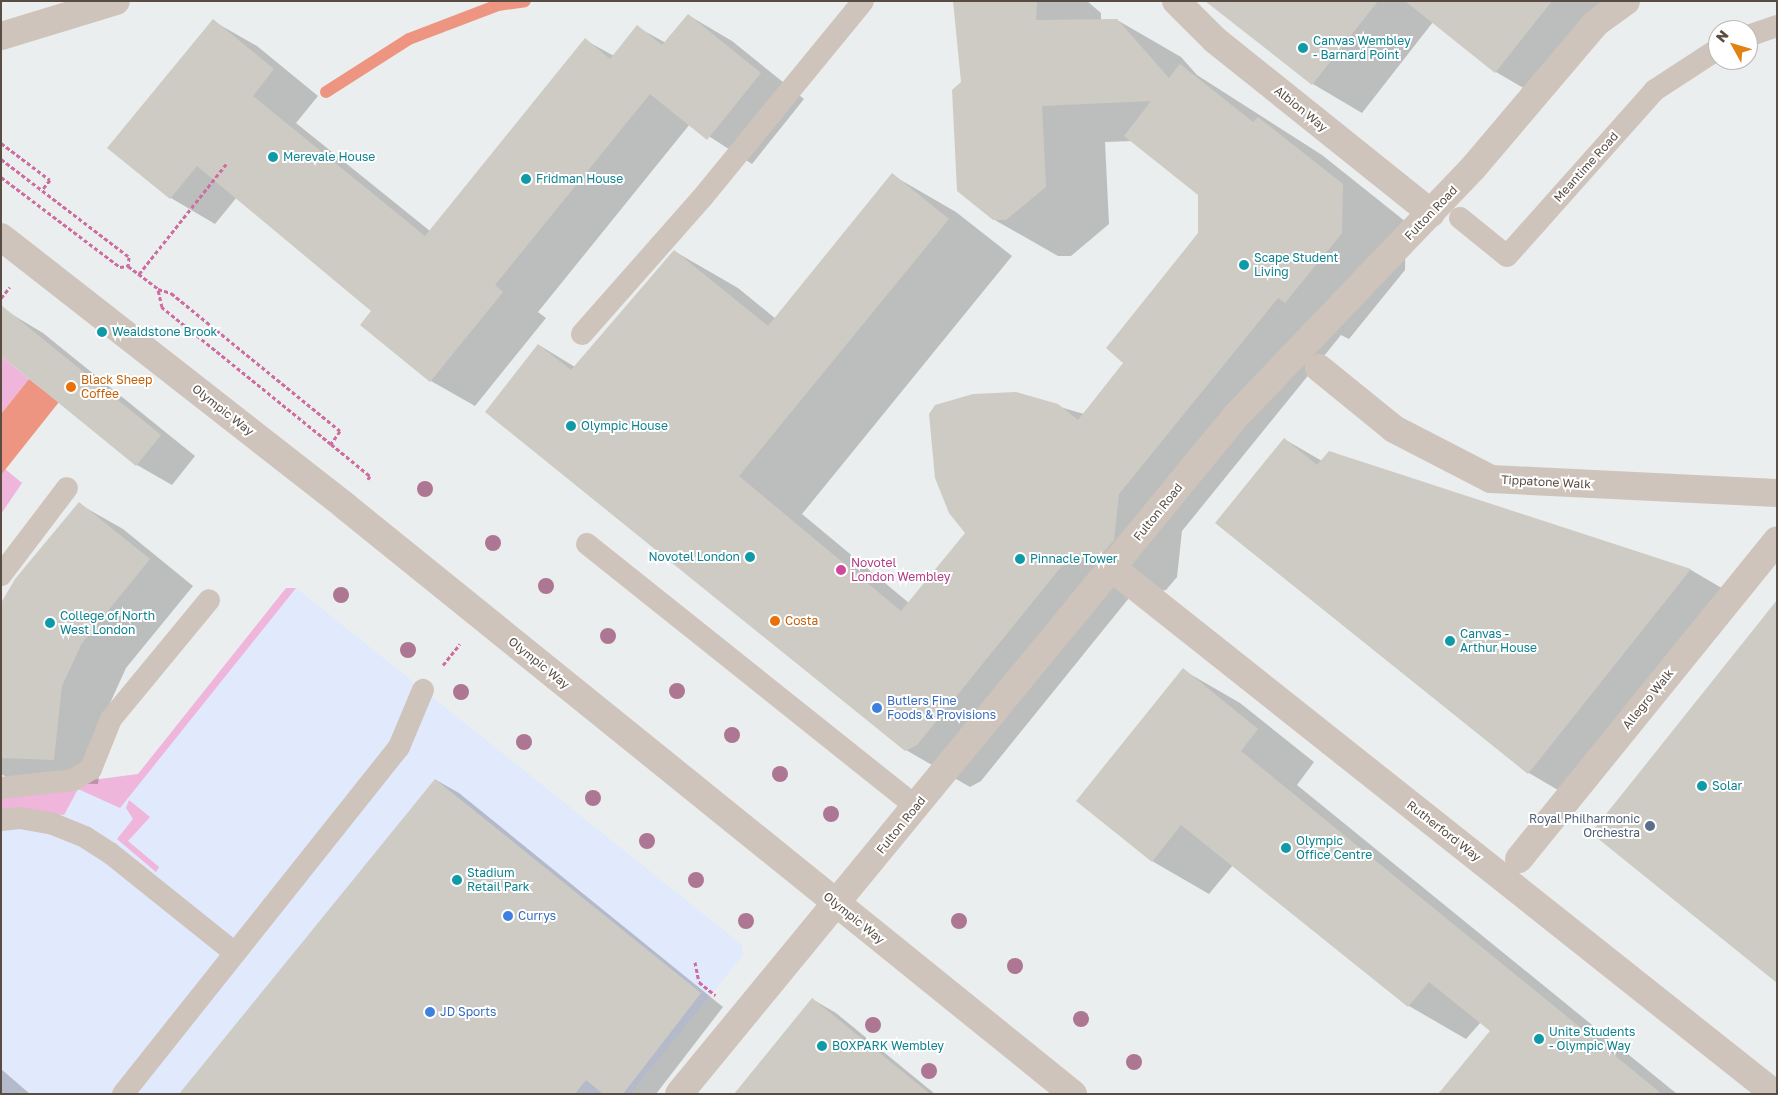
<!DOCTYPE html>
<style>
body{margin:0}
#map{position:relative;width:1778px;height:1095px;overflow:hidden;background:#ebeeee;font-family:"Golos Text",sans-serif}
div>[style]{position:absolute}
.commercial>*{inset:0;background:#e1e9fc}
.green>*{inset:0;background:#efb5da}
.water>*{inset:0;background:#ee9581}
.shadow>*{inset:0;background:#0003}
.stream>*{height:12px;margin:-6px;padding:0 6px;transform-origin:6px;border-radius:6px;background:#ee9581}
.building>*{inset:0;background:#cecbc4}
.path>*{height:3px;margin-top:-1.5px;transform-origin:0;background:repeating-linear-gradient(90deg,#ce6d9f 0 4px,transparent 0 6.5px)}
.service>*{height:22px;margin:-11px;padding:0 11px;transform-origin:11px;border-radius:11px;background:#cfc4bb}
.pedestrian>*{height:28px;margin:-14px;padding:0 14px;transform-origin:14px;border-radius:14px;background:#cfc4bb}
.minor>*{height:28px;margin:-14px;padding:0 14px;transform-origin:14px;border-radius:14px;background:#cfc4bb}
.trees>*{width:16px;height:16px;margin:-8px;border-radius:50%;background:#ad7693}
.dots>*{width:14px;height:14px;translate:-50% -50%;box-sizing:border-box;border:2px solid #fff;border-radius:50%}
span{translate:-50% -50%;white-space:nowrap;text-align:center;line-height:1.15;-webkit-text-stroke:4px #fff;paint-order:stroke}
.culture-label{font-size:12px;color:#0d838f}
.left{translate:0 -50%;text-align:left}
.right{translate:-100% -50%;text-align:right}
.street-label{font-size:12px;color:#594d43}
.food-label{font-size:12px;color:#c56008}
.hotel-label{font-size:12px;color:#b23c85}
.shop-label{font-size:12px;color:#366cbe}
.service-label{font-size:12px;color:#4e5e75}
.frame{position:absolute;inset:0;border:2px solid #594d43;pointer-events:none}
.north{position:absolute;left:1708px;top:20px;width:50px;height:50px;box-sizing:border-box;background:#fff;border:1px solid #bdb8b4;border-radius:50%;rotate:309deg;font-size:14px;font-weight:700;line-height:20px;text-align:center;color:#594d43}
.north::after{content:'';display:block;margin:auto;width:18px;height:22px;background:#e18212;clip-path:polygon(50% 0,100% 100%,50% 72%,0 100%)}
</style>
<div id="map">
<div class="commercial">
<i style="clip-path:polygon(286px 588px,296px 588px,742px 945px,743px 955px,630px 1094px,1px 1094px,1px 792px,138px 774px)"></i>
</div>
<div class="green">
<i style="clip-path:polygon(1px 356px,29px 379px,1px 414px)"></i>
<i style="clip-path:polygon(5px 469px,22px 483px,1px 514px,1px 475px)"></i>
<i style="clip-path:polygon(286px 588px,296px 588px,120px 808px,78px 789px,64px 815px,1px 809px,1px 792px,138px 774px)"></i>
<i style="clip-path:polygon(129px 800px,150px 817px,128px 841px,159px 867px,156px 872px,117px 839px,133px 819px,126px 808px)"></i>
</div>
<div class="water">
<i style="clip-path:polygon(29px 379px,59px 402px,1px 475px,1px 414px)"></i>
</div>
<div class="shadow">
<i style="clip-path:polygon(954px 1px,1087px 1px,1101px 13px,1101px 20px,1117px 20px,1181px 57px,1197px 75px,1322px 155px,1406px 222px,1405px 270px,1349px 339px,1341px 335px,1182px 531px,1177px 577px,1166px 590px,1129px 598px,981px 781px,970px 787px,906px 750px,539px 345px,575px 367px,674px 251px,738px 288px,776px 319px,892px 175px,956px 212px,1012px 256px,802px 514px,909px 603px,967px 533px,1016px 394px,1084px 414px,1125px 362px,1199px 233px,1200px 195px,1132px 141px,1105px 142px,1109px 224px,1071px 256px,1058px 256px,993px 219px,962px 82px)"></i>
<i style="clip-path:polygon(1227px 1px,1625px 1px,1546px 101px,1496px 72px,1433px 22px,1362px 113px,1313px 84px)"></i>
<i style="clip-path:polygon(688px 15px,732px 41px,804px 99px,752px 164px,690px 124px,538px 312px,546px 318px,475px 406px,431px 381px,373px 310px,237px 197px,215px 224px,171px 198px,109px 148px,213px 21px,257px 46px,318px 96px,296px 123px,430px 231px,585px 40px,614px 56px,637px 27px,666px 43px)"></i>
<i style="clip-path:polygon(8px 312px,43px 333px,195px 456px,172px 485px,137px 465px)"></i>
<i style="clip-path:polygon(1284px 439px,1322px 461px,1329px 453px,1691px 570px,1742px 600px,1580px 803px,1529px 773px,1217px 523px)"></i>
<i style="clip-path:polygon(79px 504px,123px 529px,193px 586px,126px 668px,106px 712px,98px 784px,15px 782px,1px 774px,1px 608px)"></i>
<i style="clip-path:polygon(1183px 670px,1240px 703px,1314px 762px,1297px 785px,1677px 1094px,1440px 1094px,1491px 1030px,1481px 1022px,1466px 1039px,1409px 1006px,1233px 865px,1209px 894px,1152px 861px)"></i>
<i style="clip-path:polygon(436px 780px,459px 793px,723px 1007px,656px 1094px,181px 1094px)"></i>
<i style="clip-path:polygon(812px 999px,836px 1013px,935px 1094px,735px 1094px)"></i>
<i style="clip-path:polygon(1px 1069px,30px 1094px,1px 1094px)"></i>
</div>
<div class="stream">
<i style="left:326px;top:92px;width:98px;rotate:-32.6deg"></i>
<i style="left:409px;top:39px;width:95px;rotate:-20.9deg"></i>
<i style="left:498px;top:5px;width:27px;rotate:-8deg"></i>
</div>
<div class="building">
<i style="clip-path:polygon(953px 1px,1037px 1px,1036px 20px,1117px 19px,1169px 78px,1180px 64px,1253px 122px,1258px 117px,1343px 184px,1342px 233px,1285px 303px,1278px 298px,1119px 494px,1114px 540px,1102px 554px,1065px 562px,917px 745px,905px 751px,485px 412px,538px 344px,571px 370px,674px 250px,768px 326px,892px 173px,949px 219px,739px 476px,901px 611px,965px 533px,949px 513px,935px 478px,929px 414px,935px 405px,973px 394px,1016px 392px,1058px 404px,1078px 420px,1123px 363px,1106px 348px,1198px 233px,1198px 195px,1124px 136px,1151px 101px,1042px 106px,1046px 187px,1006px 220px,993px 220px,957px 191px,952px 90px,961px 82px)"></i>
<i style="clip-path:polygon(1205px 1px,1378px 1px,1312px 85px)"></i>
<i style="clip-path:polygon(1405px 1px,1552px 1px,1495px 73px)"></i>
<i style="clip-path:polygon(688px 14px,761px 73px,707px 140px,650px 94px,495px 285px,503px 292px,430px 382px,360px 325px,371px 311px,197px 166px,170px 199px,107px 148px,213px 19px,274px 69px,253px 96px,425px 236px,585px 38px,610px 59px,637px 25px,662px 45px)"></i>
<i style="clip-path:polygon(1px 305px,161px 435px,136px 466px,1px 356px)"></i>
<i style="clip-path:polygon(1284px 438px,1317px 465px,1329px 451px,1691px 569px,1528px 774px,1215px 523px)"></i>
<i style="clip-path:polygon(79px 502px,150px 559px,82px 643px,62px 686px,54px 760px,1px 758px,1px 603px,15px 579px)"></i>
<i style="clip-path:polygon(1777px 600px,1777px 983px,1591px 833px)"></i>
<i style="clip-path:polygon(1183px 668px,1258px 729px,1241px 751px,1662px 1094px,1438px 1094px,1490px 1031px,1429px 982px,1408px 1007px,1181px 825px,1152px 862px,1076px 801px)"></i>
<i style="clip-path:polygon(435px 779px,701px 993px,623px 1094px,603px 1094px,586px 1080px,575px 1094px,179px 1094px)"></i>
<i style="clip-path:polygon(812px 998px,930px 1094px,734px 1094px)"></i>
</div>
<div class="path">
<i style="left:1px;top:143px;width:61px;rotate:37.1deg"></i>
<i style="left:50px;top:180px;width:13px;rotate:129deg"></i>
<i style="left:1px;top:159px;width:161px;rotate:37.4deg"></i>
<i style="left:129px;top:257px;width:9px;rotate:96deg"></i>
<i style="left:1px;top:177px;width:149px;rotate:37.1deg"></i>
<i style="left:120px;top:267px;width:8px;rotate:-7deg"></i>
<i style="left:128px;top:266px;width:38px;rotate:37deg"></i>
<i style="left:158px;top:289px;width:14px;rotate:17deg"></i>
<i style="left:171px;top:293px;width:218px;rotate:39.2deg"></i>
<i style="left:340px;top:431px;width:16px;rotate:125deg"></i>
<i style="left:331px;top:444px;width:218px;rotate:-141deg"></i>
<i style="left:162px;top:307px;width:18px;rotate:-103deg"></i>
<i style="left:139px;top:274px;width:142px;rotate:-51.6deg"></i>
<i style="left:1px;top:298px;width:14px;rotate:-51deg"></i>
<i style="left:331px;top:444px;width:50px;rotate:39.4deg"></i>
<i style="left:370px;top:476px;width:4px;rotate:124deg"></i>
<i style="left:443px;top:665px;width:27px;rotate:-51deg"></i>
<i style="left:695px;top:962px;width:20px;rotate:79deg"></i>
<i style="left:699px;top:982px;width:21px;rotate:39deg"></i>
</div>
<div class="service">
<i style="left:1748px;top:36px;width:31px;rotate:-19deg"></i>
<i style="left:1460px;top:218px;width:60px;rotate:39deg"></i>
<i style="left:1507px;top:256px;width:222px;rotate:-48.3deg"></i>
<i style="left:1655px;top:90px;width:75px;rotate:-33.1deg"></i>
<i style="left:582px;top:334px;width:181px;rotate:-48.6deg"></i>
<i style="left:702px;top:198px;width:254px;rotate:-50.7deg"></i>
<i style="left:587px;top:544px;width:421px;rotate:38.6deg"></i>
<i style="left:1px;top:575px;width:109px;rotate:-52.8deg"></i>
<i style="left:1px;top:788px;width:72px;rotate:-6.3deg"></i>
<i style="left:73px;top:780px;width:21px;rotate:-31deg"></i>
<i style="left:91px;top:769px;width:54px;rotate:-68.2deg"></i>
<i style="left:111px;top:719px;width:154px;rotate:-50.5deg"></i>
<i style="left:1px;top:820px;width:19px;rotate:-6deg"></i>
<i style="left:20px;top:818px;width:34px;rotate:10deg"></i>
<i style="left:53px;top:824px;width:35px;rotate:22deg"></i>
<i style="left:85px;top:837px;width:30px;rotate:33deg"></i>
<i style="left:110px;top:853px;width:160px;rotate:38.7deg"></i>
<i style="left:123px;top:1094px;width:443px;rotate:-51.5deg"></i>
<i style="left:399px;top:747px;width:62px;rotate:-67.2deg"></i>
</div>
<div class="pedestrian">
<i style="left:1px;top:237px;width:437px;rotate:38deg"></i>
<i style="left:345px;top:506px;width:936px;rotate:38.93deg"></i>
<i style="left:1319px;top:368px;width:97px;rotate:39.1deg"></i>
<i style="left:1394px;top:429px;width:109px;rotate:27.3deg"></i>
<i style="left:1491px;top:479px;width:286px;rotate:2.8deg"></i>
<i style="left:1519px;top:859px;width:410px;rotate:-51deg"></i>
</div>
<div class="minor">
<i style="left:1176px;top:1px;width:55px;rotate:45deg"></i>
<i style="left:1215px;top:40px;width:277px;rotate:38.7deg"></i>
<i style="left:1px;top:36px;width:120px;rotate:-16.9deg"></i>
<i style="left:1112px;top:568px;width:846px;rotate:38.43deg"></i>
<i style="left:679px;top:1094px;width:876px;rotate:-50.6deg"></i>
<i style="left:1235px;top:417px;width:344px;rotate:-46.3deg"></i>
<i style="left:1473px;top:168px;width:190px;rotate:-49.7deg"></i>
<i style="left:1596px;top:23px;width:37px;rotate:-36deg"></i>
</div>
<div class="trees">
<i style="left:425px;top:489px"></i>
<i style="left:493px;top:543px"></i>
<i style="left:546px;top:586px"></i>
<i style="left:341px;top:595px"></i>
<i style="left:608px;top:636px"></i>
<i style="left:408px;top:650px"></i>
<i style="left:677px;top:691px"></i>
<i style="left:461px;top:692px"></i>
<i style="left:732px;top:735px"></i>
<i style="left:524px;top:742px"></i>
<i style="left:780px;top:774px"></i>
<i style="left:593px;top:798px"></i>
<i style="left:831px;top:814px"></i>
<i style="left:647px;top:841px"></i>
<i style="left:696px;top:880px"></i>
<i style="left:746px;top:921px"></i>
<i style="left:959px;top:921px"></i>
<i style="left:1015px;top:966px"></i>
<i style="left:1081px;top:1019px"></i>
<i style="left:873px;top:1025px"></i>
<i style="left:1134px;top:1062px"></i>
<i style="left:929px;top:1071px"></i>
</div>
<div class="dots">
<i style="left:1303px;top:48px;background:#0f9aa8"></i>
<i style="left:273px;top:157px;background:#0f9aa8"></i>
<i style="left:526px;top:179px;background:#0f9aa8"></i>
<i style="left:1244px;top:265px;background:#0f9aa8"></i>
<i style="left:102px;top:332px;background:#0f9aa8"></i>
<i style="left:71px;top:387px;background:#e8710a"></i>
<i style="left:571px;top:426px;background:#0f9aa8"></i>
<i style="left:750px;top:557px;background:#0f9aa8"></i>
<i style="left:1020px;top:559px;background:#0f9aa8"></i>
<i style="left:841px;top:570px;background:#d1479c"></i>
<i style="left:775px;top:621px;background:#e8710a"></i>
<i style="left:50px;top:623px;background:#0f9aa8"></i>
<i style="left:1450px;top:641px;background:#0f9aa8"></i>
<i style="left:877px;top:708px;background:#3f7fe0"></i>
<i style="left:1702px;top:786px;background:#0f9aa8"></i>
<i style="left:1650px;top:826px;background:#5c6f8a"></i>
<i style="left:1286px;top:848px;background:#0f9aa8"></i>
<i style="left:457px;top:880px;background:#0f9aa8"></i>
<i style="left:508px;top:916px;background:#3f7fe0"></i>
<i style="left:430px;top:1012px;background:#3f7fe0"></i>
<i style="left:1539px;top:1039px;background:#0f9aa8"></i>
<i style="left:822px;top:1046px;background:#0f9aa8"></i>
</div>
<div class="culture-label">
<span class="left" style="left:1313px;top:48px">Canvas Wembley<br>- Barnard Point</span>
<span class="left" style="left:283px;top:157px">Merevale House</span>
<span class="left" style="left:536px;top:179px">Fridman House</span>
<span class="left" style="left:1254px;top:265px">Scape Student<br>Living</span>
<span class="left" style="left:112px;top:332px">Wealdstone Brook</span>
<span class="left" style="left:581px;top:426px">Olympic House</span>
<span class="right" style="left:740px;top:557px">Novotel London</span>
<span class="left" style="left:1030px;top:559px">Pinnacle Tower</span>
<span class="left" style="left:60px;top:623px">College of North<br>West London</span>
<span class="left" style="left:1460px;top:641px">Canvas -<br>Arthur House</span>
<span class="left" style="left:1712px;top:786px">Solar</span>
<span class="left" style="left:1296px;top:848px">Olympic<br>Office Centre</span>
<span class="left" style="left:467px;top:880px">Stadium<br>Retail Park</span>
<span class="left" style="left:1549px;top:1039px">Unite Students<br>- Olympic Way</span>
<span class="left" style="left:832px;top:1046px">BOXPARK Wembley</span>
</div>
<div class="street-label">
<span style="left:1301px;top:109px;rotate:39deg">Albion Way</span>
<span style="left:1586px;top:167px;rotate:-48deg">Meantime Road</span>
<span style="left:1431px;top:213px;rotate:-46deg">Fulton Road</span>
<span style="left:223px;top:410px;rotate:38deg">Olympic Way</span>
<span style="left:1546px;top:482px;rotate:3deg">Tippatone Walk</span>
<span style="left:1158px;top:512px;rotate:-51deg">Fulton Road</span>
<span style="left:539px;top:663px;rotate:39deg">Olympic Way</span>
<span style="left:1648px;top:699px;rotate:-51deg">Allegro Walk</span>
<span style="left:901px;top:825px;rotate:-51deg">Fulton Road</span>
<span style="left:1444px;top:831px;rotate:38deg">Rutherford Way</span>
<span style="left:854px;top:918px;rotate:39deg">Olympic Way</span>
</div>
<div class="food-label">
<span class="left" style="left:81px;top:387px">Black Sheep<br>Coffee</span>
<span class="left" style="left:785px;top:621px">Costa</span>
</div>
<div class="hotel-label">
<span class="left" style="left:851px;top:570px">Novotel<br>London Wembley</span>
</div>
<div class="shop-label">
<span class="left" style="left:887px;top:708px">Butlers Fine<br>Foods &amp; Provisions</span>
<span class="left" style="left:518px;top:916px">Currys</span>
<span class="left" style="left:440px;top:1012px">JD Sports</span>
</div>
<div class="service-label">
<span class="right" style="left:1640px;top:826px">Royal Philharmonic<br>Orchestra</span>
</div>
<div class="frame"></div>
<div class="north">N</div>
</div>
